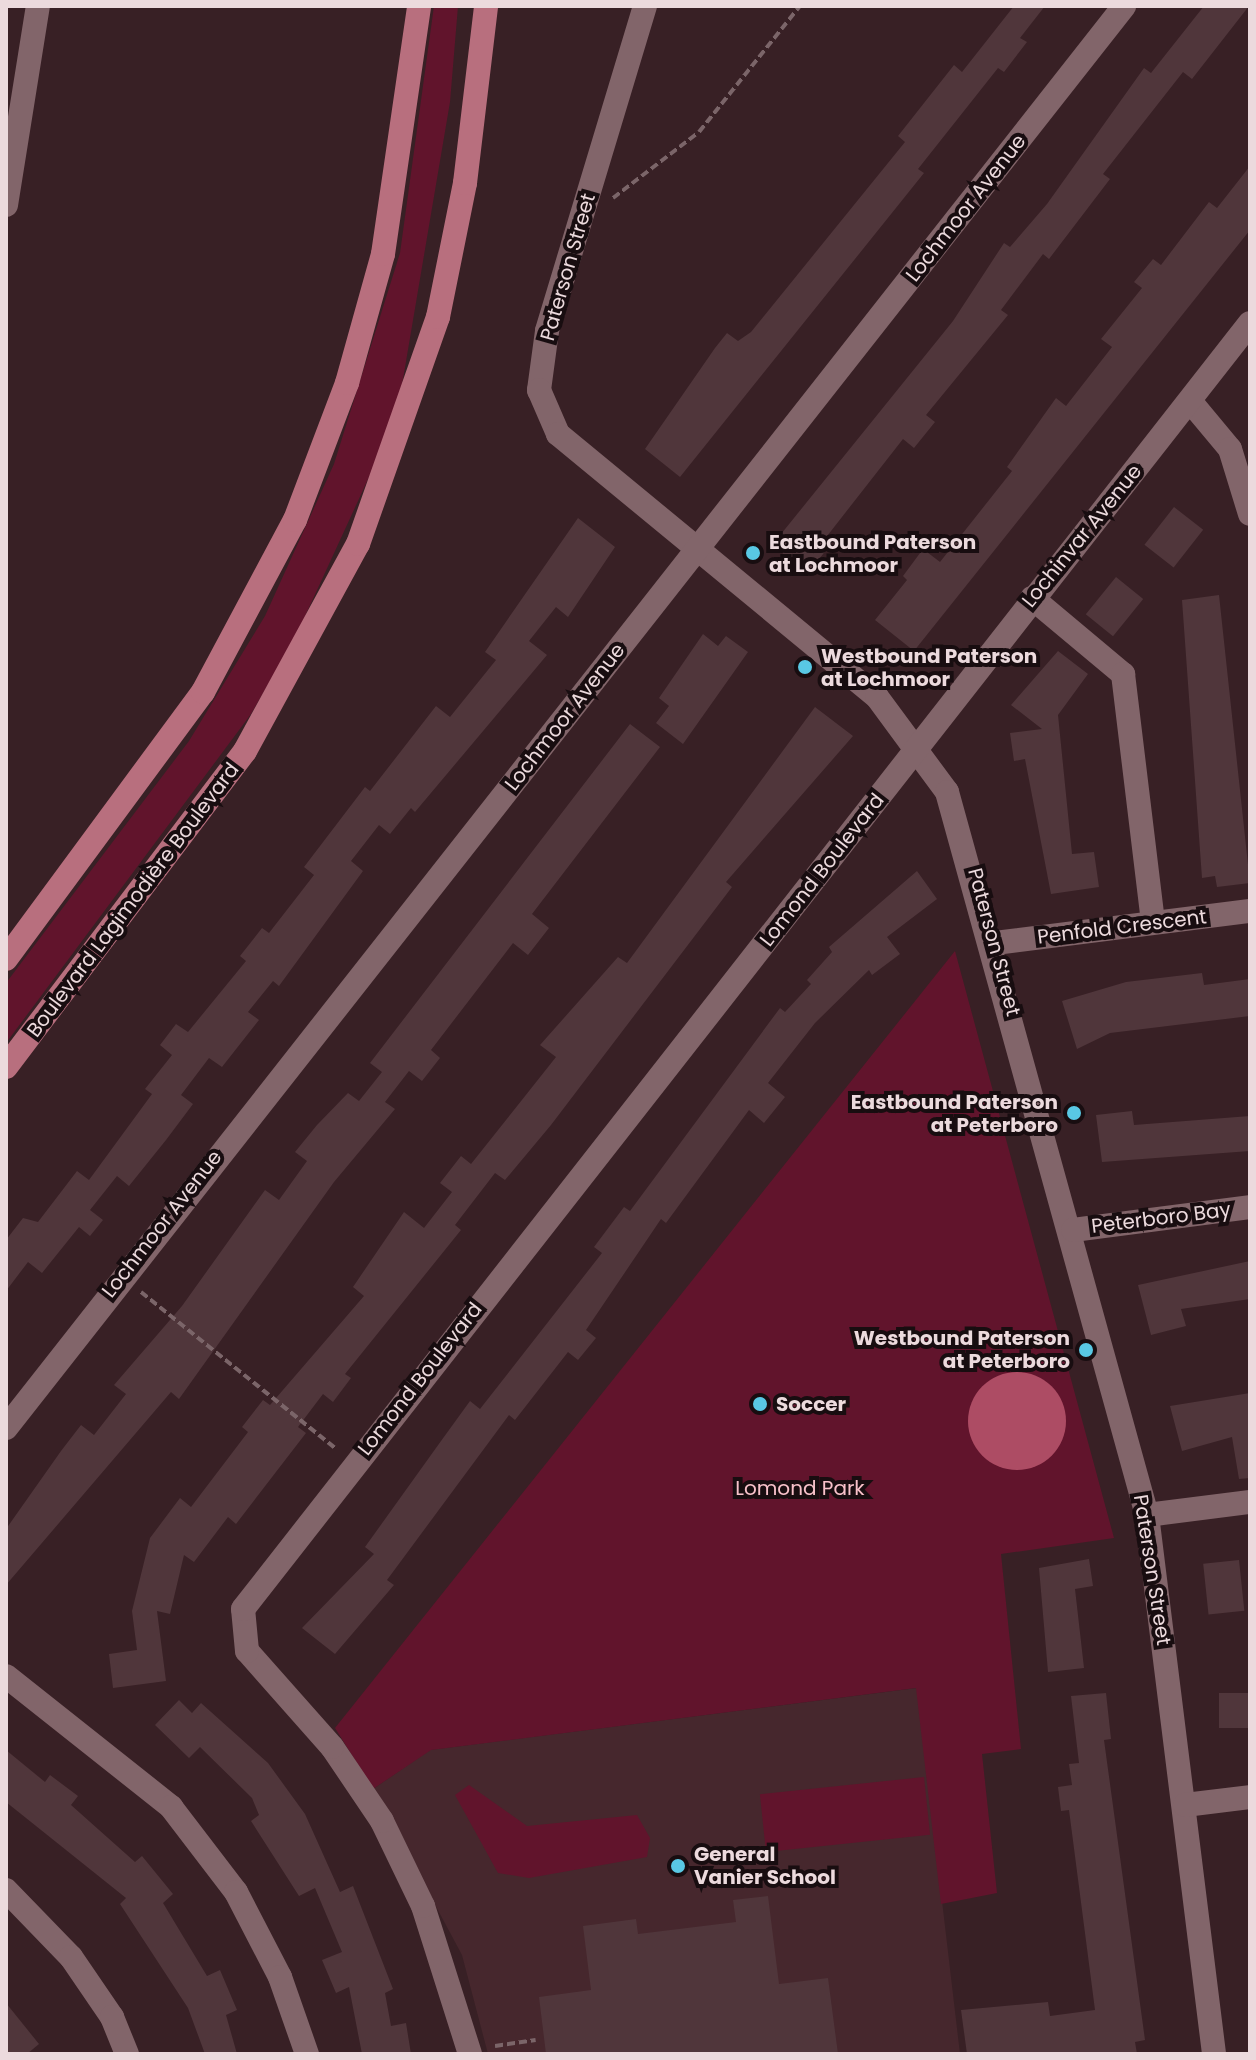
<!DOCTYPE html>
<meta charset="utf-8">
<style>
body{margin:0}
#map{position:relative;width:1256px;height:2060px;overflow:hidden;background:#382025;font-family:Poppins,sans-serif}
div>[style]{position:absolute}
.built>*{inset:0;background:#46272d}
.green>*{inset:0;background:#61142c;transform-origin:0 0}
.water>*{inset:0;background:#ad4c64}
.round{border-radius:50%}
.building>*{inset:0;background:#50363b;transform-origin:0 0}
.path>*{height:4px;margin-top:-2px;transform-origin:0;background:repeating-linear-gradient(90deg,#7b6569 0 8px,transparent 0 12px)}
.minor>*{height:24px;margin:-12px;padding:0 12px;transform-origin:12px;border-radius:12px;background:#82656a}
.major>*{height:24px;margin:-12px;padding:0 12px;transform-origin:12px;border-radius:12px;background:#b86f7e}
.dots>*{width:22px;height:22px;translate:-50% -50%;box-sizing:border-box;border:4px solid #180d10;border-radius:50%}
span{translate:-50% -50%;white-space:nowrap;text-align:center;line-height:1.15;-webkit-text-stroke:8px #180d10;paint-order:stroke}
.street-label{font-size:20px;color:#ecdadd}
.poi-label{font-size:20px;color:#ecdadd;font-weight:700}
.left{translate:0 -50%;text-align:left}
.right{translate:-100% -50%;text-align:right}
.park-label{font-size:20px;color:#f8c1ca}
.frame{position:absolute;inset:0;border:8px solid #ecdadd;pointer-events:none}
</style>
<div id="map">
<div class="built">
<i style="clip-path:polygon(917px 1688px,960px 2054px,488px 2054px,462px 1955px,373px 1789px,430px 1750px)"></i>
</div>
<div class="green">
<i style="clip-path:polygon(434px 6px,458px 6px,450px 102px,402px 385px,375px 464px,295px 638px,251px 714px,6px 1043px,6px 983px,189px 741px,265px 616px,334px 464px,400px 253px)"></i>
<i style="clip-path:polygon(955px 951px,1114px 1538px,1001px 1554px,1021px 1749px,982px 1754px,997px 1893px,941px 1904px,916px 1688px,431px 1750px,373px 1789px,335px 1728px)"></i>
<i style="left:924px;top:1777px;width:58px;height:165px;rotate:84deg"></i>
<i style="clip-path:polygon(469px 1785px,527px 1826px,637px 1815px,650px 1838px,647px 1857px,529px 1878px,498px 1873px,455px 1795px)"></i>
</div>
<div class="water">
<i class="round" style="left:968px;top:1372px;width:98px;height:98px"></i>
</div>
<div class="building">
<i style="clip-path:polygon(1014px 6px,1045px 6px,1020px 38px,1027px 42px,1004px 72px,998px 68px,918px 169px,924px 173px,680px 477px,645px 449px,715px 348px,727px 333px,738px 341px,751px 332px,905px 142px,898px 136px,954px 65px,962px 72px)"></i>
<i style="clip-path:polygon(1204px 6px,1249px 6px,1192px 79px,1183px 72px,1103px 174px,1110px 179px,1049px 259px,1043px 254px,1001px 310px,1008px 315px,926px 415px,935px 422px,914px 448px,903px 439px,824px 540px,830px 545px,806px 576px,773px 544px,953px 321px,1004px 243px,1010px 247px,1047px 204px,1144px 68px,1151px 73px)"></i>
<i style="clip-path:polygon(1250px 166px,1250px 230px,914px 651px,875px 620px,907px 580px,903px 576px,923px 549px,940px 562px,1012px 471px,1007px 467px,1056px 398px,1066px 406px,1112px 347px,1101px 339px,1142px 288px,1134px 282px,1153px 259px,1161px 265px,1209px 202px,1217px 208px)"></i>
<i style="left:1174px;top:507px;width:37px;height:48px;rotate:38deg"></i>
<i style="clip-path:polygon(578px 518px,615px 547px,568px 617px,556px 607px,529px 641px,547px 655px,415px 812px,411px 808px,390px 834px,379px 825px,351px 861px,363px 871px,279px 986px,273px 981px,248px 1012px,259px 1020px,222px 1067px,209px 1058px,181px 1095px,193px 1104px,166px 1140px,129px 1186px,117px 1176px,90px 1210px,103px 1220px,90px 1236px,79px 1227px,42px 1273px,28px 1262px,6px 1291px,6px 1240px,23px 1218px,38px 1222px,77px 1171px,89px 1180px,152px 1094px,145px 1089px,172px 1055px,160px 1045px,176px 1024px,188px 1032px,246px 961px,240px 956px,262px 928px,269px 933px,314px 875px,304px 867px,365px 787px,370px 791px,436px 706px,450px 717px,496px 660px,485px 652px)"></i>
<i style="left:1116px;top:577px;width:35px;height:48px;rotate:39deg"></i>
<i style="clip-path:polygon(1219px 595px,1250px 883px,1217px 887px,1215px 876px,1202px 878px,1182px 600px)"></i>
<i style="clip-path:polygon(703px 634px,718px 646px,726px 636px,748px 652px,683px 744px,656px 723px,669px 706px,659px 698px)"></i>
<i style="clip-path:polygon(1058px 651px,1088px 674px,1058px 715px,1072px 854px,1094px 852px,1099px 887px,1051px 894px,1025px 759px,1014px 761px,1010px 733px,1042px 729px,1011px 705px)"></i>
<i style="clip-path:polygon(815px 707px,853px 736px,726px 882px,732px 887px,551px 1125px,505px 1180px,495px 1173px,455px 1225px,461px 1230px,345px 1374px,351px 1378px,333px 1402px,323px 1394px,298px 1427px,306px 1433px,236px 1524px,228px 1517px,194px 1562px,184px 1555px,170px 1614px,157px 1611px,166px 1681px,113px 1688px,109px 1654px,137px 1650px,132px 1611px,150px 1538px,180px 1498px,191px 1507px,248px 1432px,242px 1427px,263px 1400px,270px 1405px,364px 1296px,353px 1287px,404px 1212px,424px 1228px,452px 1192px,440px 1183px,461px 1156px,471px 1164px,556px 1057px,540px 1045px,618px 957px,627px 963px)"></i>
<i style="clip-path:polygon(630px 724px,660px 747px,532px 914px,549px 928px,528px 955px,513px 943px,431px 1050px,440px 1058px,422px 1081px,409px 1071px,385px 1102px,395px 1109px,334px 1182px,179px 1399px,171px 1392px,6px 1585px,6px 1529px,61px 1451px,81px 1425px,94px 1435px,126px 1394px,114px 1385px,182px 1306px,265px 1190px,279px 1200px,307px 1161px,295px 1152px,317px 1125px,348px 1093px,359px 1101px,382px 1072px,370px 1063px)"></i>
<i style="clip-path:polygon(917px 871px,937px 899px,887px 937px,900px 954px,872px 975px,869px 970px,815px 1023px,768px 1083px,785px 1097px,764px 1123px,749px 1110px,666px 1223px,661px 1219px,586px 1330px,596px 1338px,578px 1360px,568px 1352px,515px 1420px,509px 1415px,387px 1580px,394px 1585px,335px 1654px,302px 1628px,374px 1554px,365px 1547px,441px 1441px,470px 1401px,480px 1409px,602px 1253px,594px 1247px,624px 1207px,630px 1211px,780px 1008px,785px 1012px,811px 984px,807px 980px,832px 952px,829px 947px)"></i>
<i style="clip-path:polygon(1202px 973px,1204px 985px,1250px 979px,1250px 1016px,1110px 1033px,1077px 1049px,1062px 1001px,1126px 982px)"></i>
<i style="clip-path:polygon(1132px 1111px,1134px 1125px,1250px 1116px,1250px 1151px,1102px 1162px,1096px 1115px)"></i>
<i style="clip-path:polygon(1250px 1261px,1250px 1299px,1181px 1309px,1186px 1326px,1151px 1335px,1138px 1285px)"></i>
<i style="clip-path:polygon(1250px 1393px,1250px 1478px,1239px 1479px,1232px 1437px,1182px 1451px,1170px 1406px)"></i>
<i style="clip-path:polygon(1089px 1559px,1093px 1586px,1075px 1589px,1084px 1668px,1048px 1672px,1039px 1568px)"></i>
<i style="left:1239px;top:1560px;width:51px;height:36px;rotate:84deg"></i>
<i style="clip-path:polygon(1106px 1693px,1111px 1739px,1104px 1740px,1145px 2040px,1135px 2042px,1137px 2054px,967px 2054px,961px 2010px,1048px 2002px,1050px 2016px,1095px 2010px,1069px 1810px,1061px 1811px,1058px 1787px,1072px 1785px,1069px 1764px,1079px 1763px,1071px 1696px)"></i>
<i style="left:1250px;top:1693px;width:35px;height:31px;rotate:90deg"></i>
<i style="clip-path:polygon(179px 1700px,192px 1713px,201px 1703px,268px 1763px,305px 1814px,340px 1892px,353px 1886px,393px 1989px,385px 1993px,391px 2026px,406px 2023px,411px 2054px,362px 2054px,349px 1987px,336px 1993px,322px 1960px,342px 1952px,315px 1888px,299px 1896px,251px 1821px,259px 1815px,252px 1798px,200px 1747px,189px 1758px,155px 1725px)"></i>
<i style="clip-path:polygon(6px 1750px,45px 1782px,50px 1775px,78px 1796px,71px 1805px,135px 1862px,142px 1856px,173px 1894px,163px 1903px,207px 1976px,220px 1970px,237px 2010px,226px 2015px,237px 2054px,205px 2054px,188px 2008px,120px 1904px,126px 1898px,6px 1802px)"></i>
<i style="clip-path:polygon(768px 1896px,779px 1984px,828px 1978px,838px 2054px,546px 2054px,539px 1997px,591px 1990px,583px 1926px,636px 1919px,638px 1934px,736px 1922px,733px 1900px)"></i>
<i style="clip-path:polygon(6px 2003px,39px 2044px,27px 2054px,6px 2054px)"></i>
</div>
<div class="path">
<i style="left:613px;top:198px;width:108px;rotate:-37.5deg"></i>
<i style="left:699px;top:132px;width:161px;rotate:-51.3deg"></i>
<i style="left:141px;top:1292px;width:250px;rotate:38.8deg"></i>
<i style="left:495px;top:2046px;width:41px;rotate:-8.3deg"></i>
</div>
<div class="minor">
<i style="left:645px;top:6px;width:339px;rotate:106.8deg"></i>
<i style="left:547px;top:331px;width:60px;rotate:97.7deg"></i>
<i style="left:539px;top:390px;width:48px;rotate:66.6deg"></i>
<i style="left:558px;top:434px;width:413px;rotate:39.5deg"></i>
<i style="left:877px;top:697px;width:118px;rotate:53.6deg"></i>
<i style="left:947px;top:792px;width:750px;rotate:74.54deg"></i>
<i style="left:1147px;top:1515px;width:543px;rotate:82.91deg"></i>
<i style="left:6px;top:205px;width:202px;rotate:-80.9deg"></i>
<i style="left:1190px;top:401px;width:62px;rotate:50.2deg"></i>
<i style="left:1230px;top:449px;width:68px;rotate:72.9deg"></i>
<i style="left:1032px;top:598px;width:119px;rotate:39.9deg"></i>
<i style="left:1123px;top:674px;width:249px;rotate:83.1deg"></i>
<i style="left:995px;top:943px;width:257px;rotate:-7.2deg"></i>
<i style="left:1073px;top:1230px;width:178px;rotate:-7.4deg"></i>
<i style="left:6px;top:1428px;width:1809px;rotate:-51.82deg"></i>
<i style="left:1147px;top:1515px;width:104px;rotate:-7.2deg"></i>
<i style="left:6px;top:1676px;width:211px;rotate:38.4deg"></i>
<i style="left:171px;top:1807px;width:107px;rotate:52.6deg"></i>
<i style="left:236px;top:1892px;width:96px;rotate:62.6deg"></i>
<i style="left:280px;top:1977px;width:82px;rotate:70.7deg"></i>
<i style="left:1185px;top:1805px;width:65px;rotate:-7deg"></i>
<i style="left:6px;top:1890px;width:93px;rotate:45.9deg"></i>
<i style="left:71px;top:1957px;width:73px;rotate:55.7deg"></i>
<i style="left:112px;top:2017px;width:40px;rotate:68deg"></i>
<i style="left:470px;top:2054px;width:155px;rotate:-107.6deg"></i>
<i style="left:423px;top:1906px;width:94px;rotate:-115.8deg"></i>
<i style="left:382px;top:1821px;width:89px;rotate:-124deg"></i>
<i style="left:332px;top:1747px;width:128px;rotate:-131.5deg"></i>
<i style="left:247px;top:1651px;width:42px;rotate:-95.4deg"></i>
<i style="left:243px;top:1609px;width:1633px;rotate:-51.94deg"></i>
</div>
<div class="major">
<i style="left:6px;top:959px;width:332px;rotate:-53.6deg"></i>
<i style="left:203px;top:692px;width:195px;rotate:-61.9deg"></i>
<i style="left:295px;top:520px;width:147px;rotate:-69.2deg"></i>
<i style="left:347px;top:383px;width:134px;rotate:-74.4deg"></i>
<i style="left:383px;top:254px;width:251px;rotate:-81.7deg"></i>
<i style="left:6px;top:1067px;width:396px;rotate:-52.9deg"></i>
<i style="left:245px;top:751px;width:236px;rotate:-61.4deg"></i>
<i style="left:358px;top:544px;width:241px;rotate:-70.6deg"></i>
<i style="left:438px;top:317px;width:137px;rotate:-78.6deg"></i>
<i style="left:465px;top:183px;width:178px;rotate:-83.2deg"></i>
</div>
<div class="dots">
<i style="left:753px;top:553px;background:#59c8e4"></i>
<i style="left:805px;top:667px;background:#59c8e4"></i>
<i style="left:1074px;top:1113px;background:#59c8e4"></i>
<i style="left:1086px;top:1350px;background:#59c8e4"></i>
<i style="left:760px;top:1404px;background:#59c8e4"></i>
<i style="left:678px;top:1866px;background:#59c8e4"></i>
</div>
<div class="street-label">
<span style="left:966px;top:208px;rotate:-52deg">Lochmoor Avenue</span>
<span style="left:568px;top:267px;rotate:-74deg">Paterson Street</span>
<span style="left:1082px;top:536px;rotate:-51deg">Lochinvar Avenue</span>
<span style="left:565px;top:717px;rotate:-52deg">Lochmoor Avenue</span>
<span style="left:822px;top:870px;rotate:-52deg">Lomond Boulevard</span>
<span style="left:133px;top:900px;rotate:-53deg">Boulevard Lagimodière Boulevard</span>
<span style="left:1122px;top:927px;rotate:-7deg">Penfold Crescent</span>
<span style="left:994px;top:942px;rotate:75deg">Paterson Street</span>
<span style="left:1161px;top:1218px;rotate:-7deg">Peterboro Bay</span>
<span style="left:162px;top:1224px;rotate:-52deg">Lochmoor Avenue</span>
<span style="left:420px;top:1379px;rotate:-52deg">Lomond Boulevard</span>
<span style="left:1152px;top:1570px;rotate:81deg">Paterson Street</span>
</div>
<div class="poi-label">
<span class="left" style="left:769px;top:554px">Eastbound Paterson<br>at Lochmoor</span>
<span class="left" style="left:821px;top:668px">Westbound Paterson<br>at Lochmoor</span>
<span class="right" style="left:1058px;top:1114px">Eastbound Paterson<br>at Peterboro</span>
<span class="right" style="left:1070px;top:1350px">Westbound Paterson<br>at Peterboro</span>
<span class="left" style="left:776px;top:1404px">Soccer</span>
<span class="left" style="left:694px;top:1866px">General<br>Vanier School</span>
</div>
<div class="park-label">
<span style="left:800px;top:1488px">Lomond Park</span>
</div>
<div class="frame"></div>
</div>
